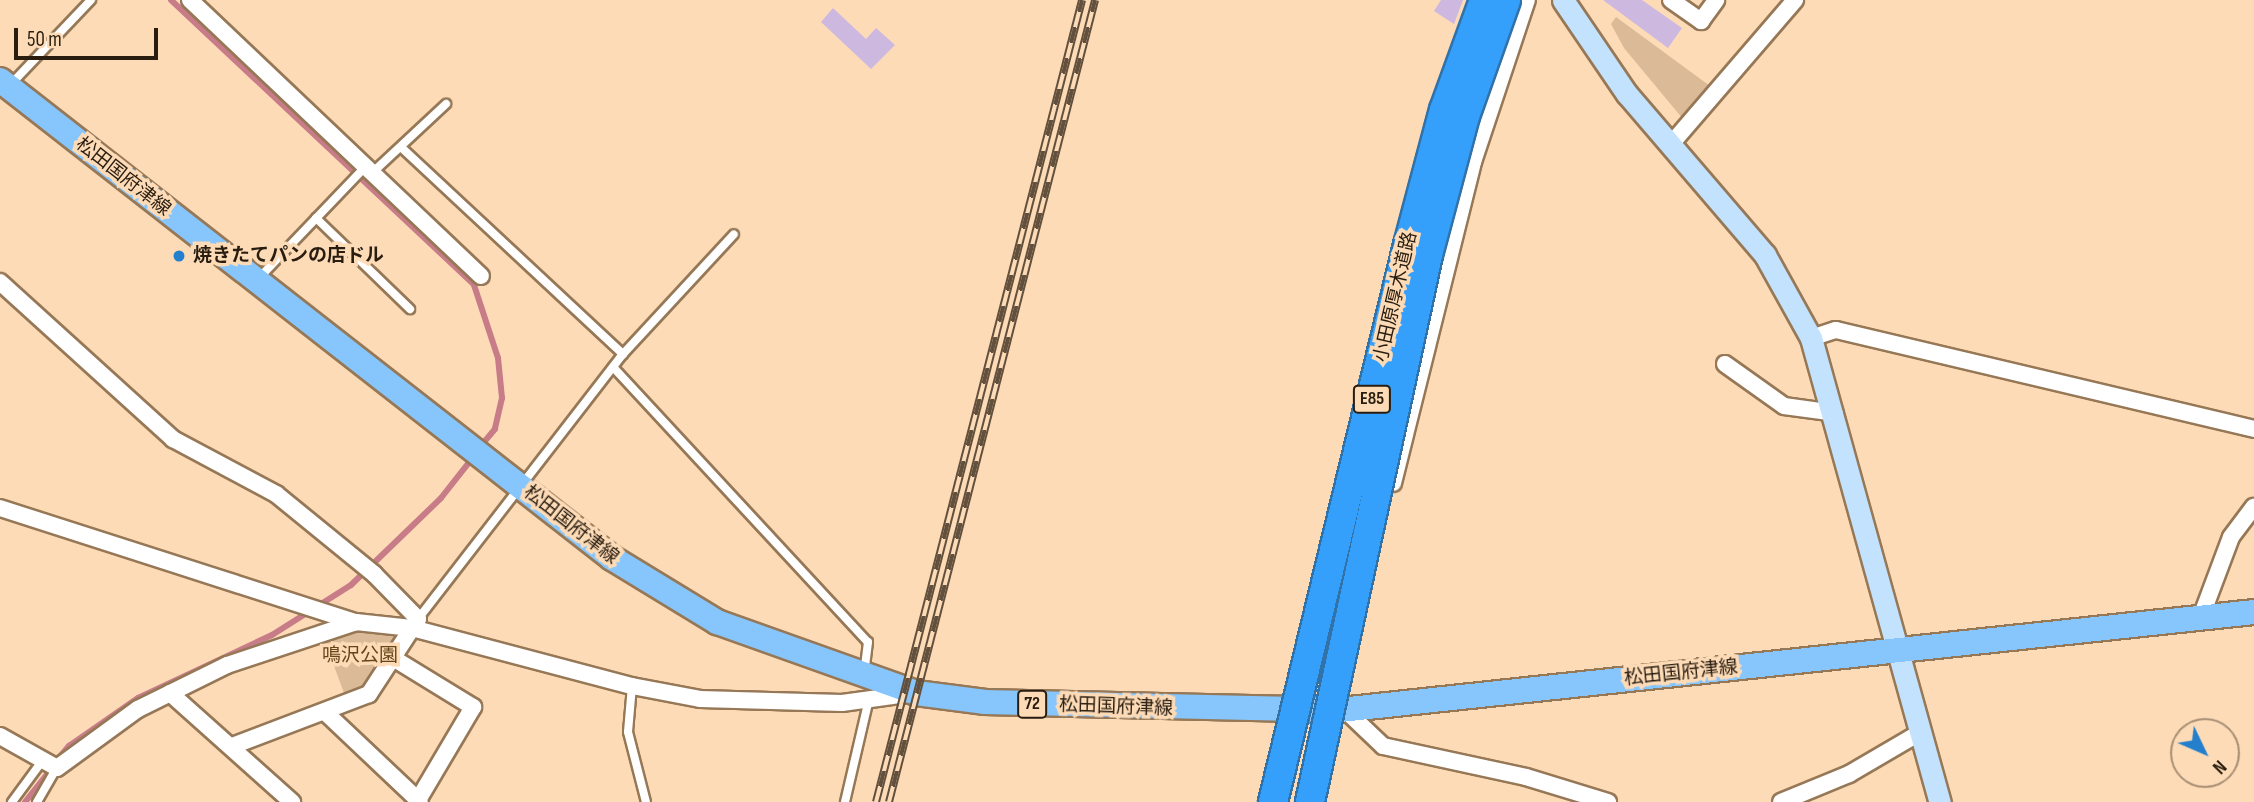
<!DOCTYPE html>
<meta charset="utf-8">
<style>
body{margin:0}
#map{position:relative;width:2254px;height:802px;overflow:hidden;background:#fddbb7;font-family:"Sofia Sans Condensed","Noto Sans JP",sans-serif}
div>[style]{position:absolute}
.green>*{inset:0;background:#dbba97}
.stream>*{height:6px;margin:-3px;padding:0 3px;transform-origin:3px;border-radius:3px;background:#c77c88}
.building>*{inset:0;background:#cdb8e0}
.roads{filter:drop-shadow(2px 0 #967857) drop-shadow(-2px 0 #967857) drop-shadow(0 2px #967857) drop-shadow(0 -2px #967857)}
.lane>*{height:8px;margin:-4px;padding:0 4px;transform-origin:4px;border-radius:4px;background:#fff}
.street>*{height:16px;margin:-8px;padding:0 8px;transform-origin:8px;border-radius:8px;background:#fff}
.secondary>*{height:21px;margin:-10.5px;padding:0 10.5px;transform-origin:10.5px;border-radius:10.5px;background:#c2e2fe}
.primary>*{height:24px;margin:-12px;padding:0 12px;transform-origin:12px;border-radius:12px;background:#86c6fd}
.rail>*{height:8px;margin-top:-4px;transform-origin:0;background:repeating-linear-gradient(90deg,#fddbb7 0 16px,#62503d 0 32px);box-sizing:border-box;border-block:2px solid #62503d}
.bridges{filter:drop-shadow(2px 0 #3172a9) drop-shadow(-2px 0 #3172a9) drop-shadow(0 2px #3172a9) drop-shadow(0 -2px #3172a9)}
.highway-bridge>*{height:28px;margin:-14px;padding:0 14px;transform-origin:14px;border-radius:14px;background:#35a0fb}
.dots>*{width:19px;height:19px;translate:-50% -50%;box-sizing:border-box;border:4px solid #fddbb7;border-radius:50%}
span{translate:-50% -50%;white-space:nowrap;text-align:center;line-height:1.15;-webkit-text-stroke:7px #fddbb7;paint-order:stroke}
.shield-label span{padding:2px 5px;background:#fddbb7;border:2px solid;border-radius:5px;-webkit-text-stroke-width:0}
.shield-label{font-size:18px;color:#291d10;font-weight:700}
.street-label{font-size:19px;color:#291d10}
.poi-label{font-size:19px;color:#291d10;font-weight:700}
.left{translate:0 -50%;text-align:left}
.park-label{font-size:19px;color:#674519}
.north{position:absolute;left:2170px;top:718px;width:70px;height:70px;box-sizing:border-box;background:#fddbb7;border:2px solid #a88f74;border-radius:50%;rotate:134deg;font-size:19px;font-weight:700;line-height:28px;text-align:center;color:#291d10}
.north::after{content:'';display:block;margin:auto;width:24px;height:32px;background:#2480cd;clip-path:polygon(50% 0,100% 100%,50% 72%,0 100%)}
.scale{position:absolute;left:14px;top:28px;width:144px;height:32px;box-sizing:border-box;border:4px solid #291d10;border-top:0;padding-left:9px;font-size:21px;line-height:24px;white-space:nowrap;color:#291d10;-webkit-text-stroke:5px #fddbb7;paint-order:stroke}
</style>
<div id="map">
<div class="green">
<i style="clip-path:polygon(1616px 17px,1710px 86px,1683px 119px,1624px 48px,1611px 24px)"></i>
<i style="clip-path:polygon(364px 627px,389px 629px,398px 645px,368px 692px,347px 701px,324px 639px)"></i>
</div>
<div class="stream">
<i style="left:171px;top:0;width:416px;rotate:43.2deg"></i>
<i style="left:474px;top:285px;width:77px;rotate:71.8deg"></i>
<i style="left:498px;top:358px;width:40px;rotate:84.3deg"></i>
<i style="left:502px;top:398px;width:32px;rotate:103deg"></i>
<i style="left:495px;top:429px;width:23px;rotate:130deg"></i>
<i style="left:58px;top:759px;width:17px;rotate:-50deg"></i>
<i style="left:69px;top:746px;width:84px;rotate:-34.8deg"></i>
<i style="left:138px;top:698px;width:148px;rotate:-25.2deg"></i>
<i style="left:272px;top:635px;width:93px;rotate:-32.3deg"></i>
<i style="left:351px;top:585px;width:125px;rotate:-44deg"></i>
<i style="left:441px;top:498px;width:53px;rotate:-51.8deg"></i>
<i style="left:25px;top:802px;width:43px;rotate:-51.5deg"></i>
</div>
<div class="building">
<i style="clip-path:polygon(1441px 0,1463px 0,1454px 24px,1434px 11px)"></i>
<i style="clip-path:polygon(1603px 0,1642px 0,1682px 28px,1668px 48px)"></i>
<i style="clip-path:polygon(833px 8px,866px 39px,876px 28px,895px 45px,871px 69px,821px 22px)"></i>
</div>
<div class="roads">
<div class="lane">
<i style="left:11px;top:84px;width:116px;rotate:-46.4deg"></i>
<i style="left:403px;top:149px;width:301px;rotate:43deg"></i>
<i style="left:373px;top:172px;width:100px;rotate:-43deg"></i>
<i style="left:316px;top:218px;width:131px;rotate:44.1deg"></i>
<i style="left:259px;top:278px;width:155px;rotate:-46.3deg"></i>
<i style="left:613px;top:367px;width:375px;rotate:47.2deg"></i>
<i style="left:868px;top:642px;width:31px;rotate:97deg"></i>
<i style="left:418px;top:619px;width:335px;rotate:-52.3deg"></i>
<i style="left:623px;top:354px;width:163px;rotate:-47.2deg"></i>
<i style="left:632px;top:686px;width:46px;rotate:95deg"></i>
<i style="left:628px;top:732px;width:72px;rotate:75.6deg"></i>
<i style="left:12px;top:802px;width:52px;rotate:-53.6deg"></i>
<i style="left:37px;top:802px;width:39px;rotate:-60deg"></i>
<i style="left:845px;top:802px;width:106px;rotate:-76.9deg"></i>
</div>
<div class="street">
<i style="left:190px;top:0;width:401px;rotate:43.5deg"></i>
<i style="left:1671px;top:0;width:37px;rotate:35deg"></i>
<i style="left:1701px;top:21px;width:26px;rotate:-54deg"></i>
<i style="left:1672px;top:143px;width:189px;rotate:-49.3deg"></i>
<i style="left:0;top:282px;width:234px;rotate:42.2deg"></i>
<i style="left:173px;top:439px;width:117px;rotate:28.1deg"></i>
<i style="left:276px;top:494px;width:127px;rotate:39.2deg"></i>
<i style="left:374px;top:574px;width:63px;rotate:45.6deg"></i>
<i style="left:418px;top:619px;width:90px;rotate:123.2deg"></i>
<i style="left:369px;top:694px;width:147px;rotate:159.2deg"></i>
<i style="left:1811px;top:338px;width:26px;rotate:-18deg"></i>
<i style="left:1836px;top:330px;width:430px;rotate:13.3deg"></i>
<i style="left:1725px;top:364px;width:72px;rotate:35.4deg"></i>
<i style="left:1784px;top:406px;width:51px;rotate:7.8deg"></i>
<i style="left:1393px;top:483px;width:331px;rotate:-76deg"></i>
<i style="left:1473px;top:162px;width:171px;rotate:-71.6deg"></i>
<i style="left:0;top:508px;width:374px;rotate:17.8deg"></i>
<i style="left:356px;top:622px;width:56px;rotate:6.1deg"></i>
<i style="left:412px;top:628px;width:228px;rotate:14.8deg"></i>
<i style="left:632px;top:686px;width:69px;rotate:10.8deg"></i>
<i style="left:700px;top:699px;width:142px;rotate:1.6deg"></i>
<i style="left:842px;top:703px;width:67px;rotate:-7.8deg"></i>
<i style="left:2201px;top:617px;width:85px;rotate:-69.4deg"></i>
<i style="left:2231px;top:537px;width:38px;rotate:-53deg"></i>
<i style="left:393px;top:658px;width:94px;rotate:31.5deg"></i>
<i style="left:473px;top:707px;width:108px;rotate:120.6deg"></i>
<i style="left:170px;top:693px;width:164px;rotate:41.8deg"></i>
<i style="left:1341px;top:706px;width:58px;rotate:43.6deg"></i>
<i style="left:1383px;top:746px;width:146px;rotate:12.2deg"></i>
<i style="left:1526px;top:777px;width:86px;rotate:17deg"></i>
<i style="left:326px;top:713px;width:129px;rotate:43.4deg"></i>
<i style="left:0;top:736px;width:65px;rotate:29.3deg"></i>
<i style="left:57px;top:768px;width:100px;rotate:-36.1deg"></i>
<i style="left:138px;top:709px;width:99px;rotate:-26.3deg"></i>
<i style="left:227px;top:665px;width:136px;rotate:-18.4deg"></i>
<i style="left:1781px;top:802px;width:74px;rotate:-22.4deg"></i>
<i style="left:1849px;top:774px;width:83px;rotate:-30.3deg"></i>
</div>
<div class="secondary">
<i style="left:1563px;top:0;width:114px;rotate:55.8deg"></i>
<i style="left:1627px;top:94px;width:212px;rotate:49.4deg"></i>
<i style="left:1765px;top:255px;width:95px;rotate:61deg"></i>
<i style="left:1811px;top:338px;width:482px;rotate:74.5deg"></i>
</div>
<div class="primary">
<i style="left:0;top:80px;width:777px;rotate:37.99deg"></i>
<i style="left:612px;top:558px;width:123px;rotate:31.4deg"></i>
<i style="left:717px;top:622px;width:211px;rotate:19.6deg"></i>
<i style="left:916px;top:693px;width:70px;rotate:7.4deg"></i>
<i style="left:985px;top:702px;width:355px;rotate:1.3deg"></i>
<i style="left:1340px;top:710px;width:919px;rotate:-6.12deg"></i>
</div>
</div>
<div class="rail">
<i style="left:876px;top:802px;width:828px;rotate:-75.59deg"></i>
<i style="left:889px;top:802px;width:828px;rotate:-75.59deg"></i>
</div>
<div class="bridges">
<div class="highway-bridge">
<i style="left:1273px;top:802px;width:573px;rotate:-76.38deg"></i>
<i style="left:1408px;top:245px;width:140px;rotate:-75.1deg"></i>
<i style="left:1444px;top:110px;width:117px;rotate:-70deg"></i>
<i style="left:1310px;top:802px;width:560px;rotate:-77.83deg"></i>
<i style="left:1428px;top:255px;width:144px;rotate:-75.1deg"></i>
<i style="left:1465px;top:116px;width:123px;rotate:-70.5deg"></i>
</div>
</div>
<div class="dots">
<i style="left:179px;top:256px;background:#2480cd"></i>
</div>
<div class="shield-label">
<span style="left:1372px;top:399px">E85</span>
<span style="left:1032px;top:704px">72</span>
</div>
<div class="street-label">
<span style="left:123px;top:177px;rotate:38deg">松田国府津線</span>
<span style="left:1396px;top:297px;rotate:-77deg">小田原厚木道路</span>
<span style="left:571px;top:525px;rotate:38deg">松田国府津線</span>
<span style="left:1681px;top:673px;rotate:-6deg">松田国府津線</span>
<span style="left:1116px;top:707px;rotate:2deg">松田国府津線</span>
</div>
<div class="poi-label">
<span class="left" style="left:193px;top:256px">焼きたてパンの店ドル</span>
</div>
<div class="park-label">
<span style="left:360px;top:656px">鳴沢公園</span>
</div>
<div class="north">N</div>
<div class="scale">50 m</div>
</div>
